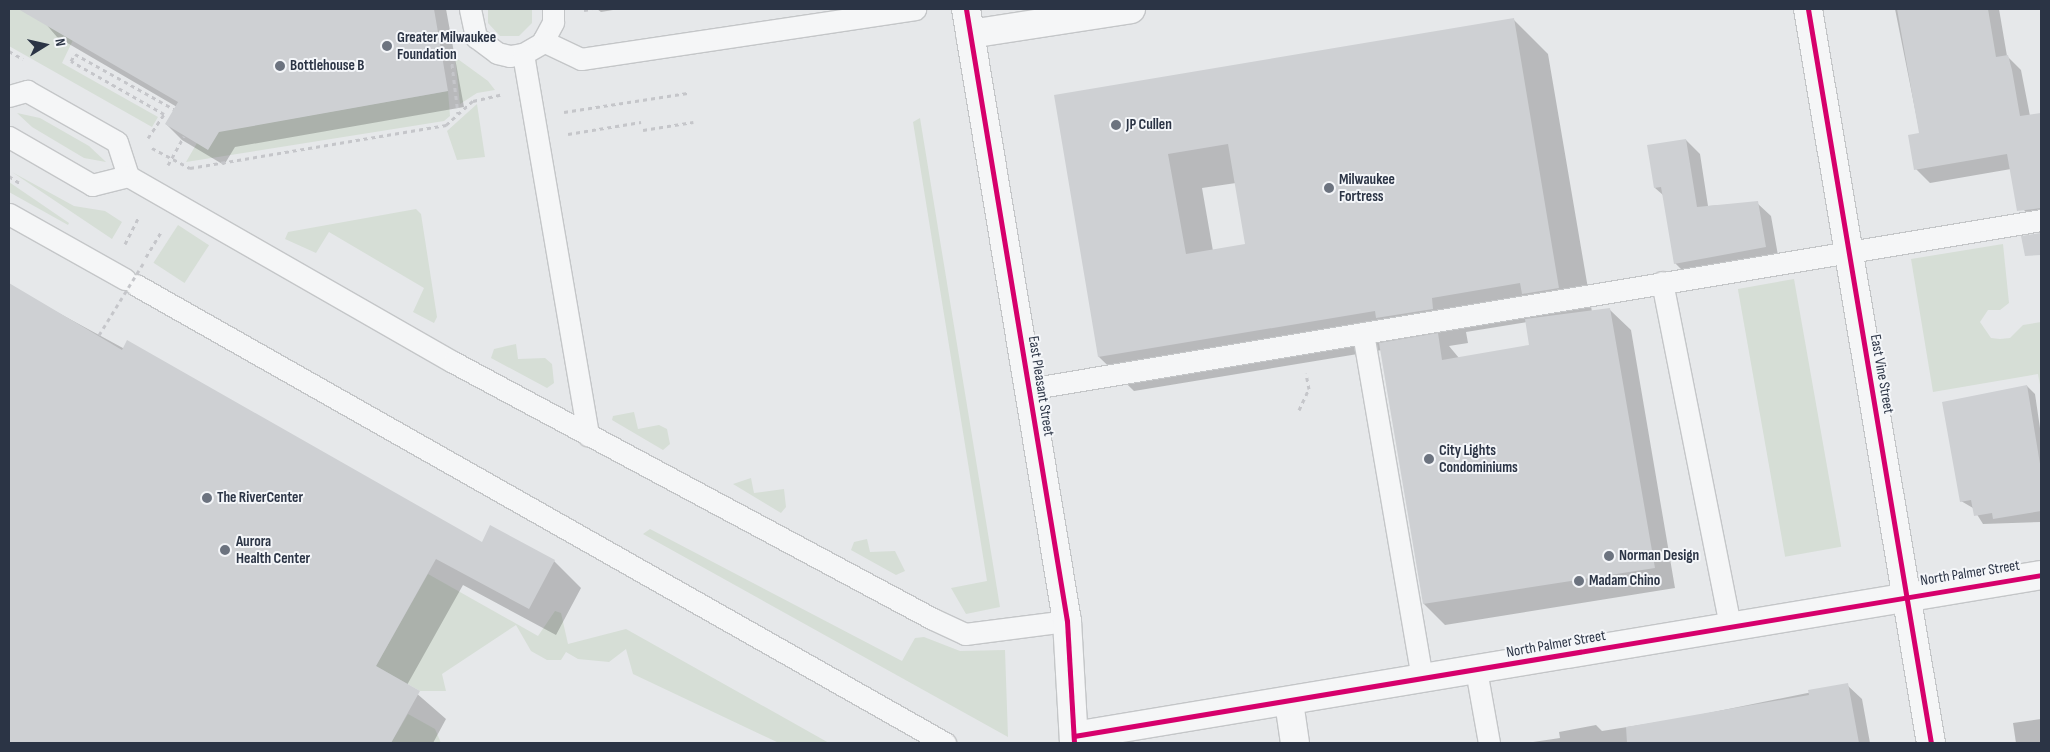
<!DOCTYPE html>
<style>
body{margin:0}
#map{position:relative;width:2050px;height:752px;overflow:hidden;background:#e6e8ea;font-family:"Sofia Sans Condensed",sans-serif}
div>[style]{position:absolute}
.green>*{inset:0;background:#d6ded6;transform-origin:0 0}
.shadow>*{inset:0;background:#0003}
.building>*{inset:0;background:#ced0d3}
.path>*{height:3px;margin-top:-1.5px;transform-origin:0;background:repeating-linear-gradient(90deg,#c5c6ca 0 4px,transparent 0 8px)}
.roads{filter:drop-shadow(1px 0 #c4c6c8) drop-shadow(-1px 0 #c4c6c8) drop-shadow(0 1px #c4c6c8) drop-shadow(0 -1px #c4c6c8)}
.service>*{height:21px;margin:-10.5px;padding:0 10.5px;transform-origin:10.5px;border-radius:10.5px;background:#f5f6f7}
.minor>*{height:28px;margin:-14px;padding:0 14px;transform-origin:14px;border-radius:14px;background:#f5f6f7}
.tertiary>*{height:28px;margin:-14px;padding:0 14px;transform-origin:14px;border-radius:14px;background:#f5f6f7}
.path-bridge>*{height:3px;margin-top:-1.5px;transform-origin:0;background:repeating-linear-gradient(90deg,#c5c6ca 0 4px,transparent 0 8px)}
.cycleway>*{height:5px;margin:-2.5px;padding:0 2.5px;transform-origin:2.5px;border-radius:2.5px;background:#d6006c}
.dots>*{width:14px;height:14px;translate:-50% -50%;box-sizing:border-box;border:2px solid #f4f6f9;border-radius:50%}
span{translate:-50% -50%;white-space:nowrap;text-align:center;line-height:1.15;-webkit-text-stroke:4px #f4f6f9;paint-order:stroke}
.poi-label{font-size:15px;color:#2b3445;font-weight:700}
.left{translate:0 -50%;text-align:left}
.street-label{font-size:15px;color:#2b3445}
.frame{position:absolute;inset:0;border:10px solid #2b3445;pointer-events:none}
.north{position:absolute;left:20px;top:20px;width:50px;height:50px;-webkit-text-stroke:4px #f4f6f9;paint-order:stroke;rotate:80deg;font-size:14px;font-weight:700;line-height:20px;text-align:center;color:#2b3445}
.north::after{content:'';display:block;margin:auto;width:18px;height:22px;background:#2b3445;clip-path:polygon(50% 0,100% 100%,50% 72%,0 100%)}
</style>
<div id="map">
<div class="green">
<i style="clip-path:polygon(9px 9px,32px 9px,40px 21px,73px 40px,62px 63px,158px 117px,152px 127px,9px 46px)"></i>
<i style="clip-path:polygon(488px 9px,532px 9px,532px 23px,519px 36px,500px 36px,488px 23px)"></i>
<i style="clip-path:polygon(455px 57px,488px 81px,495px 90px,477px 93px,460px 104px)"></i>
<i style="clip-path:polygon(448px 91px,450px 116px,444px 121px,186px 162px,197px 143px,222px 127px,227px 130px)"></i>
<i style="clip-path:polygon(477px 104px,485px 157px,457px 160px,447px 131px)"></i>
<i style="clip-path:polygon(17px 113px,40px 118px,89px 146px,106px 162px,84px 158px,32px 127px)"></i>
<i style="clip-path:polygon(920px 118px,1000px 607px,966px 614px,951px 588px,987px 581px,913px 122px)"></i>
<i style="clip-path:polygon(12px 172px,74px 206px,105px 211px,122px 222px,112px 239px)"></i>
<i style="clip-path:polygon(9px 182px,69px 223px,68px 225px,9px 192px)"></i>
<i style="clip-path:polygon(416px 209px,421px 214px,437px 317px,434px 323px,413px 312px,424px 288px,329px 232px,316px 253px,285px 239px,288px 232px)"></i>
<i style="left:178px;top:225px;width:37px;height:45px;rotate:33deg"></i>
<i style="clip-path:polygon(2003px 244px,2009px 303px,2000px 310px,1988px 310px,1980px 322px,1991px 338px,2000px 339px,2010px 338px,2023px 325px,2041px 322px,2041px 390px,2038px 374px,1933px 392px,1911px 259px)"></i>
<i style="left:1794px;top:279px;width:272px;height:57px;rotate:80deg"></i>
<i style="clip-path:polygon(516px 344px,518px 359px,545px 358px,552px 364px,554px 383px,547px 388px,491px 358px,494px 349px)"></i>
<i style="clip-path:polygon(634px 412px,638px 429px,659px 425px,667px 429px,670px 444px,663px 450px,612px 420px,613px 416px)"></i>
<i style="clip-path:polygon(751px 478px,754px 493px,784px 489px,786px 507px,781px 513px,733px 484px)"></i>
<i style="clip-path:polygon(650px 529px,902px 661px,915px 638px,924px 637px,960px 651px,1005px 650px,1008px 737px,643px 534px)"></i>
<i style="clip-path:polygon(867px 539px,870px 552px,895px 551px,905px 571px,896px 575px,851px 550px,854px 542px)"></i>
<i style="clip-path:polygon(428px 574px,538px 636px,555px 611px,561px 613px,568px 644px,626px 629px,829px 743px,779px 743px,633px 674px,626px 649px,609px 662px,578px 659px,566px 652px,561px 660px,547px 660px,531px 651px,516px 625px,442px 674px,446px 691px,420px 691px,376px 666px)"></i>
<i style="clip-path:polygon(408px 714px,435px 729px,441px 743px,391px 743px)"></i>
</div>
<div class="shadow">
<i style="clip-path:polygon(33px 9px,446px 9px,464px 107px,235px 147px,224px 165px,182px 140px,166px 124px,177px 107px,57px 37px)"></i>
<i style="clip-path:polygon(597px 9px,619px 9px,601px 12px)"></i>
<i style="clip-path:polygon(1895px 9px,1999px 9px,2007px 56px,2021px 70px,2030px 116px,2041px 114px,2041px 215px,2031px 217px,2017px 203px,2011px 169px,1930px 183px,1916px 169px,1920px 134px)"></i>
<i style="clip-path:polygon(evenodd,1513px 19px,1548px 54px,1592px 312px,1610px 310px,1631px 330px,1675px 588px,1445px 625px,1424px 604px,1382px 350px,1134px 391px,1099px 357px,1055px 96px,1513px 19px,1236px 183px,1246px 245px,1213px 251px,1202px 188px,1236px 183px,1513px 19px,1527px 322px,1531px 346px,1459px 358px,1449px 346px,1468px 343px,1466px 332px,1527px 322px)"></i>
<i style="clip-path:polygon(1686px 140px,1700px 154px,1708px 206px,1757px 203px,1771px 216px,1779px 261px,1689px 277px,1675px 263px,1663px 195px,1655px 188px)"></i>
<i style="clip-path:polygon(9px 286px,483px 544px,554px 561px,581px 588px,556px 635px,463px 585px,407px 685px,446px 719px,433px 743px,9px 743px)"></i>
<i style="clip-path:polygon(2027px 386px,2035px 394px,2041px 435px,2041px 522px,1983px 524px,1973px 508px,1961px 501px)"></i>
<i style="clip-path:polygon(1847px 685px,1862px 699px,1870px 743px,1533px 742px,1560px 738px,1559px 732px,1596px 725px,1602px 731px,1684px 718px)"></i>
<i style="clip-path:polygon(2041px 719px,2041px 743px,2016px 743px,2013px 723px)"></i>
</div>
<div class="building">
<i style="clip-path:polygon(18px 9px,434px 9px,448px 91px,219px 132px,208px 150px,165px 124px,178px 102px)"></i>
<i style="clip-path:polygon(1897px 9px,1988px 9px,1996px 57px,2008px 55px,2012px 70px,2020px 116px,2041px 113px,2041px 208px,2017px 211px,2007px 154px,1914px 170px,1908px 135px,1919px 133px)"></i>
<i style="clip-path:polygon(evenodd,1514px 18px,1559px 288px,1522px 294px,1520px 283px,1432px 298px,1433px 309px,1376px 318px,1375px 311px,1098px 357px,1054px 95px,1514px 18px,1228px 144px,1245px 244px,1186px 254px,1168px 154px,1228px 144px)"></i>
<i style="clip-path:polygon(1686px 139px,1697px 207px,1758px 201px,1766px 247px,1674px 264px,1661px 187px,1654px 188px,1647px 145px)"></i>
<i style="clip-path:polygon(2041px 233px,2041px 255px,2025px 256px,2021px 236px)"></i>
<i style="clip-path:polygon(9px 283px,122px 350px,127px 340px,482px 542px,490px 525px,555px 560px,529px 609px,436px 559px,376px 666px,420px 691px,391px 743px,9px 743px)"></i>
<i style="clip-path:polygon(1610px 308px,1655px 568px,1423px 604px,1379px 343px,1438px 333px,1442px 360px,1529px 345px,1525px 319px)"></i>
<i style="clip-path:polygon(2027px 385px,2041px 470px,2041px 511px,1993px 519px,1992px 513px,1974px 516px,1971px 500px,1960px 502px,1942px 402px)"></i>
<i style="clip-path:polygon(1848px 683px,1859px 743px,1627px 743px,1626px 727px,1809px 695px,1808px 690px)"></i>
</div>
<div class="path">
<i style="left:584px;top:10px;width:8px;rotate:-7deg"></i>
<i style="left:9px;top:51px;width:16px;rotate:30deg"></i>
<i style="left:451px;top:56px;width:58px;rotate:83.1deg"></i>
<i style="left:564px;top:112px;width:125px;rotate:-8.7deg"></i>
<i style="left:643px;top:130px;width:51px;rotate:-9.1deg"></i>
<i style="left:568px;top:134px;width:74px;rotate:-9.3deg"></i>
<i style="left:148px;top:138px;width:29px;rotate:-56deg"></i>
<i style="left:164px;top:114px;width:107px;rotate:-150.3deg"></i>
<i style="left:71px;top:61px;width:8px;rotate:-60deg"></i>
<i style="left:75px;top:54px;width:113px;rotate:29.1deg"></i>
<i style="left:152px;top:148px;width:43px;rotate:27.8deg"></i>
<i style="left:190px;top:168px;width:260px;rotate:-9.5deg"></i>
<i style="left:446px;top:125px;width:36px;rotate:-42deg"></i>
<i style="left:473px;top:101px;width:28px;rotate:-13deg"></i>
<i style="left:168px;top:165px;width:33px;rotate:-61deg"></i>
<i style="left:9px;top:176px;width:14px;rotate:34deg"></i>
<i style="left:125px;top:244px;width:31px;rotate:-63deg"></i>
<i style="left:146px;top:257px;width:31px;rotate:-59deg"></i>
<i style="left:1299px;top:410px;width:23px;rotate:-65deg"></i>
<i style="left:1309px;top:389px;width:16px;rotate:-101deg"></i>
</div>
<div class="roads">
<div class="service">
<i style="left:470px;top:9px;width:29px;rotate:78deg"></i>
<i style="left:476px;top:37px;width:26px;rotate:37deg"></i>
<i style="left:497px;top:53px;width:13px;rotate:13deg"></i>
<i style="left:510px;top:56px;width:13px;rotate:-9deg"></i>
<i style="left:523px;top:54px;width:22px;rotate:-30deg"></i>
<i style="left:542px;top:43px;width:24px;rotate:-62deg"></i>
<i style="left:553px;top:22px;width:13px;rotate:-90deg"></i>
<i style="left:543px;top:41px;width:42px;rotate:25.3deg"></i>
<i style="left:581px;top:59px;width:338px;rotate:-8.5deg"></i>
<i style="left:523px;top:54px;width:387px;rotate:80.3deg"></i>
<i style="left:9px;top:96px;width:19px;rotate:-16deg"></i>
<i style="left:27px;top:91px;width:103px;rotate:29.5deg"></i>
<i style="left:117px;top:142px;width:36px;rotate:72deg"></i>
<i style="left:128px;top:176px;width:374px;rotate:29.8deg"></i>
<i style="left:453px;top:362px;width:544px;rotate:28.17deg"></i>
<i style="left:933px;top:619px;width:35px;rotate:25deg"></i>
<i style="left:965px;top:634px;width:103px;rotate:-7.3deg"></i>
<i style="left:9px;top:137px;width:96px;rotate:30deg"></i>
<i style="left:92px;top:185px;width:37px;rotate:-14deg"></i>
<i style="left:9px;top:214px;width:133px;rotate:29.3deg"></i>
<i style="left:1662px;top:282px;width:351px;rotate:78.8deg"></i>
<i style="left:136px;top:285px;width:930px;rotate:29.52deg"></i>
<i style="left:1363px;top:333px;width:351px;rotate:80.3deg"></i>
<i style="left:1028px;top:389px;width:1027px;rotate:-9.47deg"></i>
<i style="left:1476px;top:670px;width:74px;rotate:79.9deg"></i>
</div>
<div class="minor">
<i style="left:1808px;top:9px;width:744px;rotate:80.49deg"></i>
<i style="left:970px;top:34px;width:163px;rotate:-8.8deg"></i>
<i style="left:1289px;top:702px;width:41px;rotate:81.7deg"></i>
<i style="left:1074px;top:736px;width:980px;rotate:-9.45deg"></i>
</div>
<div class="tertiary">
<i style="left:966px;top:9px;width:620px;rotate:80.63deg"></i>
<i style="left:1067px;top:621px;width:122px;rotate:86.7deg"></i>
</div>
</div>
<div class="path-bridge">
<i style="left:99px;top:335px;width:86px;rotate:-58.3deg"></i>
</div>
<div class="cycleway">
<i style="left:966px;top:9px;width:620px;rotate:80.63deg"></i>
<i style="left:1067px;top:621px;width:122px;rotate:86.7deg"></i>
<i style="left:1808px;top:9px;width:744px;rotate:80.49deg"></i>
<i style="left:1074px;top:736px;width:980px;rotate:-9.45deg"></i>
</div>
<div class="dots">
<i style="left:387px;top:46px;background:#6c737f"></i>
<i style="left:280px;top:66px;background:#6c737f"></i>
<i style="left:1116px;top:125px;background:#6c737f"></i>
<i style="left:1329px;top:188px;background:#6c737f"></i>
<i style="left:1429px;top:459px;background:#6c737f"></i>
<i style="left:207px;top:498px;background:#6c737f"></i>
<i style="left:225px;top:550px;background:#6c737f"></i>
<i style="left:1609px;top:556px;background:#6c737f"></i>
<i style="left:1579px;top:581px;background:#6c737f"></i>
</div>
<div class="poi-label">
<span class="left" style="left:397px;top:46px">Greater Milwaukee<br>Foundation</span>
<span class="left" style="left:290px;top:66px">Bottlehouse B</span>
<span class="left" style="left:1126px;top:125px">JP Cullen</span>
<span class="left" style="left:1339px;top:188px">Milwaukee<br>Fortress</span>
<span class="left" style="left:1439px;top:459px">City Lights<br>Condominiums</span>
<span class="left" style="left:217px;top:498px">The RiverCenter</span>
<span class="left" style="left:236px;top:550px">Aurora<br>Health Center</span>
<span class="left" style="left:1619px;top:556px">Norman Design</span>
<span class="left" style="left:1589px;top:581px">Madam Chino</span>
</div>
<div class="street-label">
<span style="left:1882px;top:374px;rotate:80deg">East Vine Street</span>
<span style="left:1041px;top:386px;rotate:81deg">East Pleasant Street</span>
<span style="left:1970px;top:573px;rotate:-9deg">North Palmer Street</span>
<span style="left:1556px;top:644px;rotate:-10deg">North Palmer Street</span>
</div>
<div class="frame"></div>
<div class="north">N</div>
</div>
